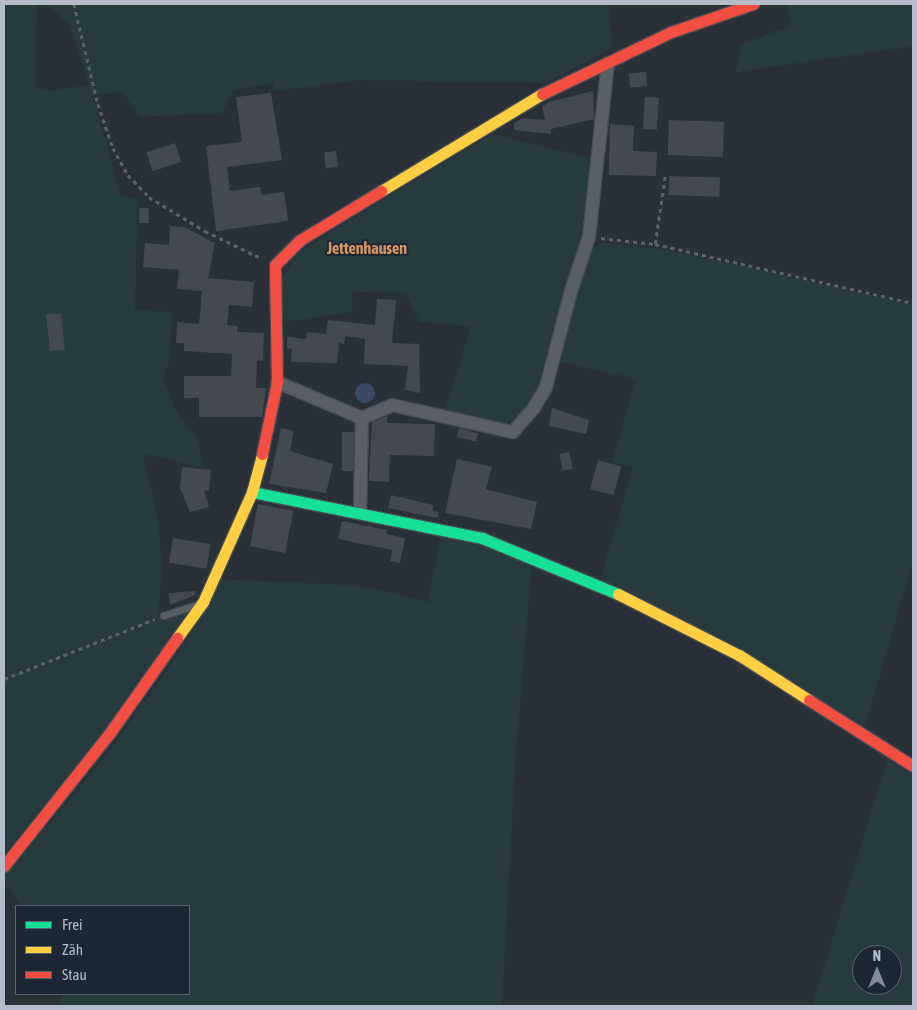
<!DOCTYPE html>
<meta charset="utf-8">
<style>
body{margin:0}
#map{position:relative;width:917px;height:1010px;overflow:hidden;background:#2a3038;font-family:"Asap Condensed",sans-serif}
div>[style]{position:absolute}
.green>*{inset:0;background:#273a3e}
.water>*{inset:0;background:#384963}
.round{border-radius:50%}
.building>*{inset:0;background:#444950;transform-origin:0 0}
.path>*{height:2.5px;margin-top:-1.25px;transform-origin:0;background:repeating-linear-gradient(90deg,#5d636a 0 4px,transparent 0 8px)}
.roads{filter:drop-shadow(1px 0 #484c53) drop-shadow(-1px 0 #484c53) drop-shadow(0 1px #484c53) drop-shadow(0 -1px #484c53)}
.lane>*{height:6px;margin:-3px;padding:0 3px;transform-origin:3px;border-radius:3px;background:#5a5e66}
.street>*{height:12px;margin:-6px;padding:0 6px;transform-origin:6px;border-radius:6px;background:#5a5e66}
.fast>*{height:11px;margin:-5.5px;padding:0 5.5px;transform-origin:5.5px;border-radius:5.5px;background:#16e098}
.slow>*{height:11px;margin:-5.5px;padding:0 5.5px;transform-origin:5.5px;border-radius:5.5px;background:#ffcf43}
.jam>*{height:11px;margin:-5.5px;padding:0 5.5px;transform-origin:5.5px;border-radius:5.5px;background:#f24e42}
span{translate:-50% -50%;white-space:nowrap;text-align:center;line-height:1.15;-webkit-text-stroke:4px #1d2633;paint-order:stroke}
.quarter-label{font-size:16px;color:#d59563;font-weight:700}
.frame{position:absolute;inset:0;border:5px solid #b4bcc9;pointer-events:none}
.legend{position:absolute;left:15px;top:905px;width:175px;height:90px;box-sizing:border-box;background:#1d2633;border:1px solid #59626f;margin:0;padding:6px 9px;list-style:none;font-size:15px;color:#b4bcc9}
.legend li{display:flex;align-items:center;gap:10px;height:25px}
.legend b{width:25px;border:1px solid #59626f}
.north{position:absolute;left:852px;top:945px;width:50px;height:50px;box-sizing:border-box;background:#1d2633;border:1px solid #59626f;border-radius:50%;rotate:0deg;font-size:14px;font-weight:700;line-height:20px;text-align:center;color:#b4bcc9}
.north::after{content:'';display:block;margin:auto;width:18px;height:22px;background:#848b96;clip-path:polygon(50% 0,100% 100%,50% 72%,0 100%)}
</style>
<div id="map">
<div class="green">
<i style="clip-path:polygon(4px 4px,37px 4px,36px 89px,51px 91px,89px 85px,70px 25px,46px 4px,608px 4px,613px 48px,546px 83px,362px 80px,274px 91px,273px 83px,234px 90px,222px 113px,139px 117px,123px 92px,92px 95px,121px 195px,138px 199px,135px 309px,173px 313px,169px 360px,163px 378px,175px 409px,188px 429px,197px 435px,202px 467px,143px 454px,159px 525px,162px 574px,158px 614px,162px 621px,191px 612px,186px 628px,4px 854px)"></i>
<i style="clip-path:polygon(787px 4px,913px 4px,913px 46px,736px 72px,741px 45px,791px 25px)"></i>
<i style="clip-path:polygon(492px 134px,593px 159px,587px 234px,542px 384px,530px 406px,515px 420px,503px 425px,445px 411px,471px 326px,419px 322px,406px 293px,353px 292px,352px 312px,283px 322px,281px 281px,296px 256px,318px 240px)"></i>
<i style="clip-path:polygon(602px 243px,668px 250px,913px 305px,913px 561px,865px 726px,600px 581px,633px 467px,612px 462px,636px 379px,557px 361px,589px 251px)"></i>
<i style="clip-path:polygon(441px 534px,532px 561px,516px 751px,502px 1006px,57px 1006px,63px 994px,189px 994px,189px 906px,21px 906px,4px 878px,104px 758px,186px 643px,222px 579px,360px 586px,428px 602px)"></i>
<i style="clip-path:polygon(evenodd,887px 760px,913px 776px,913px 1006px,812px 1006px,887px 760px,862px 955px,892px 955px,892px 985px,862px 985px,862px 955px)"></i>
</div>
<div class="water">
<i class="round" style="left:355px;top:383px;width:20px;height:20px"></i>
</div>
<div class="building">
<i style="left:646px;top:72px;width:14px;height:17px;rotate:86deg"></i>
<i style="clip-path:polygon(593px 91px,594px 119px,551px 129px,551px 134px,514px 130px,514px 123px,523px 118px,545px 120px,542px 107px,549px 102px)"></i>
<i style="clip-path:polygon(271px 93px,282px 160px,227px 167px,230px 191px,260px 187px,262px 195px,284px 192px,288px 221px,216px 231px,206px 146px,242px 142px,236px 97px)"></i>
<i style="left:645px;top:97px;width:14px;height:32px;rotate:4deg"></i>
<i style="left:669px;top:120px;width:55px;height:35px;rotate:2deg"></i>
<i style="clip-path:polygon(610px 124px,634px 126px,633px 151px,657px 152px,656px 176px,609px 175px)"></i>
<i style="left:175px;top:143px;width:20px;height:30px;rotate:72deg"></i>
<i style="left:336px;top:151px;width:16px;height:12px;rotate:83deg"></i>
<i style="left:669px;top:176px;width:51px;height:19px;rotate:2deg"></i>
<i style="left:139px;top:208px;width:10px;height:15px"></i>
<i style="clip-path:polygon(170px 226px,184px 227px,215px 243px,208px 278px,254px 282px,252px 307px,229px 305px,227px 325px,237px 326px,237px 332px,264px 333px,263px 361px,257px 360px,256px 388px,266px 388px,262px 417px,199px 417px,199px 398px,184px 398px,184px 376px,231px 376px,232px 354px,184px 351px,184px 343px,176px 343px,177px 322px,199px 324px,202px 291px,177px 289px,179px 270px,143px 267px,145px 243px,169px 245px)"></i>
<i style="clip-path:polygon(377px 299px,396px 300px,392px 343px,419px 344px,420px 393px,405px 390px,408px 366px,364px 364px,365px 339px,345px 336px,344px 344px,339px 343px,337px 363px,291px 362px,292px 349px,287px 348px,287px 337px,306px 339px,307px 332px,326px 334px,328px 320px,375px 325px)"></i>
<i style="left:61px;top:313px;width:37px;height:15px;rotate:84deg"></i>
<i style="clip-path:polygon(552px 408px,589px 420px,586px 434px,549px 426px)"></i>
<i style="clip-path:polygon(387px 416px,387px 423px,435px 424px,434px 456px,390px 455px,389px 482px,369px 481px,372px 422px)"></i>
<i style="clip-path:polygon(281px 428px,294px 431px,290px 451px,333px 464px,326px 493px,269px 484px)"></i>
<i style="left:459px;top:428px;width:20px;height:9px;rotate:15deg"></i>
<i style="left:342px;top:432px;width:12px;height:39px"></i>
<i style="left:569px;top:452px;width:17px;height:10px;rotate:77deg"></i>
<i style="clip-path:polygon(457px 459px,492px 467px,486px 489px,537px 502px,531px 529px,445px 513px)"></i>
<i style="left:598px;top:460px;width:24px;height:30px;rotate:15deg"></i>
<i style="clip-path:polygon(182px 467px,211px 470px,209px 491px,204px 490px,209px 507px,190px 512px,180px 488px)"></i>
<i style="clip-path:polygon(391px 495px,433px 505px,433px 511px,439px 512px,437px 518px,388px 508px)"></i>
<i style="left:258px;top:504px;width:36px;height:43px;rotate:11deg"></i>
<i style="clip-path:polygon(342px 521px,387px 530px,386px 534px,405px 538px,400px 563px,390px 561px,392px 550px,338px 539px)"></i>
<i style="left:173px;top:538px;width:38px;height:25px;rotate:9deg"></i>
<i style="clip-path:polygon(196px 591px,195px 595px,170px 605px,169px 593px)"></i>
</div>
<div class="path">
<i style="left:74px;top:4px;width:103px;rotate:76.5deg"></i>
<i style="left:98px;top:104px;width:46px;rotate:71.2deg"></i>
<i style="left:113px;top:148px;width:31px;rotate:61deg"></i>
<i style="left:128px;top:175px;width:30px;rotate:46deg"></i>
<i style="left:149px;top:197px;width:66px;rotate:31.3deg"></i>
<i style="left:205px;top:231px;width:64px;rotate:25.8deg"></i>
<i style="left:601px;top:238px;width:54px;rotate:6.3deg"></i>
<i style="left:655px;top:244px;width:265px;rotate:12.9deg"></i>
<i style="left:655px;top:244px;width:69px;rotate:-81.6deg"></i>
<i style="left:4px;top:679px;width:162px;rotate:-21.7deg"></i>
</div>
<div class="roads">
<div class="lane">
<i style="left:164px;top:616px;width:35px;rotate:-18deg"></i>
</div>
<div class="street">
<i style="left:277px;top:382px;width:92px;rotate:23deg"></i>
<i style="left:362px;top:418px;width:33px;rotate:-23deg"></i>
<i style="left:392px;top:405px;width:124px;rotate:12.6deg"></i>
<i style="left:513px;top:432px;width:32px;rotate:-49deg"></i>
<i style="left:534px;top:408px;width:24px;rotate:-60deg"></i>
<i style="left:546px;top:387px;width:99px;rotate:-75.4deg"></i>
<i style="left:571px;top:291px;width:57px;rotate:-71.6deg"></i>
<i style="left:589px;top:237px;width:175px;rotate:-83.8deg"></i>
<i style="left:360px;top:511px;width:93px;rotate:-88.8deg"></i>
</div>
<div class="fast">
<i style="left:252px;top:492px;width:235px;rotate:11.3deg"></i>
<i style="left:482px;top:538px;width:147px;rotate:22.4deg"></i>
</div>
<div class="slow">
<i style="left:381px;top:191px;width:188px;rotate:-31.1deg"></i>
<i style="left:618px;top:594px;width:136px;rotate:26.8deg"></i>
<i style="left:739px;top:655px;width:83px;rotate:32.7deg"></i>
<i style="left:177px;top:638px;width:44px;rotate:-54.2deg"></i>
<i style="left:203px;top:602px;width:120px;rotate:-66deg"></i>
<i style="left:252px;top:492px;width:39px;rotate:-75deg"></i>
</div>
<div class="jam">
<i style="left:542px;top:94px;width:143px;rotate:-25.7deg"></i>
<i style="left:671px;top:32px;width:87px;rotate:-18.9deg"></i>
<i style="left:262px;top:454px;width:74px;rotate:-78.2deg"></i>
<i style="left:277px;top:382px;width:117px;rotate:-91deg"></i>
<i style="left:275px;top:265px;width:35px;rotate:-45deg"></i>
<i style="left:300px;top:240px;width:95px;rotate:-31.2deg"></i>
<i style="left:809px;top:700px;width:123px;rotate:32.4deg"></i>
<i style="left:4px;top:866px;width:169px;rotate:-51.5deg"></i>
<i style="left:109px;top:734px;width:118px;rotate:-54.7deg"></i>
</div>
</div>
<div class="quarter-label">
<span style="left:367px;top:248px">Jettenhausen</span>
</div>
<div class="frame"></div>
<ul class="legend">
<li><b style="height:6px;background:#16e098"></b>Frei</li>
<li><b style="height:6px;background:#ffcf43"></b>Zäh</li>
<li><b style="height:6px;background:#f24e42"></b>Stau</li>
</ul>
<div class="north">N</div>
</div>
